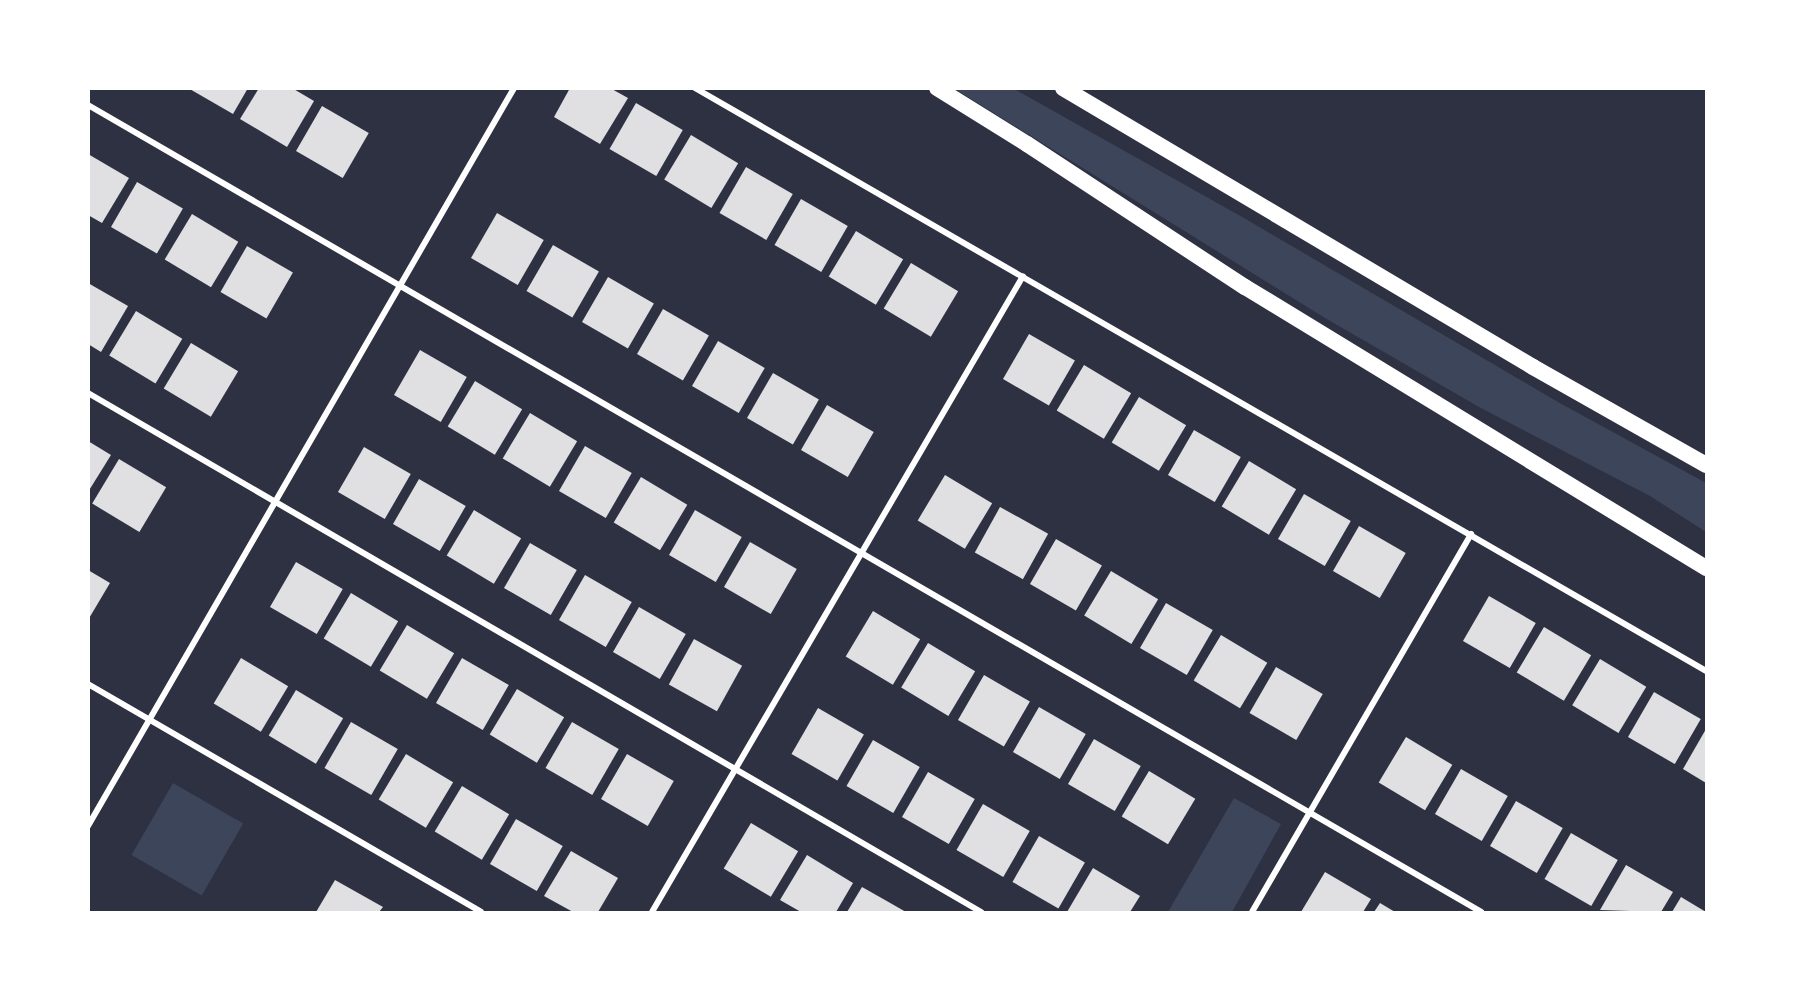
<!DOCTYPE html>
<style>
body{margin:0}
#map{position:relative;width:1795px;height:1001px;overflow:hidden;background:#2d3142;font-family:"Asap Condensed",sans-serif}
div>[style]{position:absolute}
.green>*{inset:0;background:#3c4559;transform-origin:0 0}
.building>*{inset:0;background:#e0e0e3;transform-origin:0 0}
.minor>*{height:6px;margin:-3px;padding:0 3px;transform-origin:3px;border-radius:3px;background:#fff}
.trunk>*{height:16px;margin:-8px;padding:0 8px;transform-origin:8px;border-radius:8px;background:#fff}
span{translate:-50% -50%;white-space:nowrap;text-align:center;line-height:1.15;-webkit-text-stroke:4.5px #fff;paint-order:stroke}
.frame{position:absolute;inset:0;border:90px solid #fff;pointer-events:none}
</style>
<div id="map">
<div class="green">
<i style="clip-path:polygon(955px 89px,1014px 89px,1244px 218px,1558px 402px,1706px 483px,1706px 532px,1650px 496px,1479px 407px,1325px 318px)"></i>
<i style="left:173px;top:783px;width:81px;height:83px;rotate:30deg"></i>
<i style="clip-path:polygon(1234px 798px,1281px 824px,1232px 912px,1168px 912px)"></i>
</div>
<div class="building">
<i style="clip-path:polygon(188px 88px,248px 88px,233px 114px)"></i>
<i style="clip-path:polygon(259px 88px,292px 88px,314px 101px,287px 147px,240px 119px)"></i>
<i style="clip-path:polygon(570px 88px,610px 88px,628px 98px,600px 144px,554px 117px)"></i>
<i style="left:636px;top:103px;width:54px;height:53px;rotate:30deg"></i>
<i style="left:322px;top:106px;width:54px;height:52px;rotate:30deg"></i>
<i style="left:691px;top:135px;width:55px;height:52px;rotate:31deg"></i>
<i style="clip-path:polygon(88px 154px,129px 178px,102px 223px,88px 215px)"></i>
<i style="left:746px;top:167px;width:54px;height:53px;rotate:30deg"></i>
<i style="left:137px;top:182px;width:53px;height:52px;rotate:30deg"></i>
<i style="left:801px;top:199px;width:54px;height:53px;rotate:30deg"></i>
<i style="left:497px;top:213px;width:54px;height:52px;rotate:30deg"></i>
<i style="left:192px;top:214px;width:54px;height:53px;rotate:31deg"></i>
<i style="left:856px;top:231px;width:55px;height:53px;rotate:31deg"></i>
<i style="left:553px;top:245px;width:53px;height:53px;rotate:30deg"></i>
<i style="left:247px;top:246px;width:53px;height:53px;rotate:30deg"></i>
<i style="left:911px;top:263px;width:55px;height:53px;rotate:31deg"></i>
<i style="left:608px;top:277px;width:53px;height:52px;rotate:30deg"></i>
<i style="clip-path:polygon(88px 283px,128px 306px,101px 352px,88px 344px)"></i>
<i style="left:663px;top:309px;width:53px;height:52px;rotate:30deg"></i>
<i style="left:136px;top:311px;width:54px;height:52px;rotate:31deg"></i>
<i style="left:1029px;top:334px;width:53px;height:52px;rotate:30deg"></i>
<i style="left:718px;top:341px;width:54px;height:52px;rotate:30deg"></i>
<i style="left:191px;top:343px;width:55px;height:53px;rotate:31deg"></i>
<i style="left:420px;top:350px;width:54px;height:52px;rotate:30deg"></i>
<i style="left:1084px;top:365px;width:55px;height:53px;rotate:31deg"></i>
<i style="left:773px;top:373px;width:53px;height:52px;rotate:30deg"></i>
<i style="left:475px;top:381px;width:55px;height:53px;rotate:31deg"></i>
<i style="left:1139px;top:397px;width:55px;height:53px;rotate:31deg"></i>
<i style="left:827px;top:405px;width:54px;height:52px;rotate:30deg"></i>
<i style="left:530px;top:413px;width:55px;height:53px;rotate:31deg"></i>
<i style="left:1194px;top:430px;width:54px;height:52px;rotate:30deg"></i>
<i style="clip-path:polygon(88px 441px,111px 455px,88px 492px)"></i>
<i style="left:585px;top:446px;width:54px;height:52px;rotate:30deg"></i>
<i style="left:364px;top:447px;width:54px;height:52px;rotate:30deg"></i>
<i style="left:119px;top:459px;width:55px;height:52px;rotate:31deg"></i>
<i style="left:1249px;top:461px;width:55px;height:53px;rotate:31deg"></i>
<i style="left:945px;top:475px;width:55px;height:53px;rotate:31deg"></i>
<i style="left:641px;top:477px;width:54px;height:53px;rotate:31deg"></i>
<i style="left:419px;top:479px;width:54px;height:52px;rotate:30deg"></i>
<i style="left:1304px;top:494px;width:54px;height:52px;rotate:30deg"></i>
<i style="left:1000px;top:507px;width:55px;height:52px;rotate:29deg"></i>
<i style="left:474px;top:510px;width:55px;height:53px;rotate:31deg"></i>
<i style="left:695px;top:510px;width:54px;height:52px;rotate:30deg"></i>
<i style="left:1359px;top:526px;width:54px;height:52px;rotate:30deg"></i>
<i style="left:1056px;top:539px;width:53px;height:52px;rotate:30deg"></i>
<i style="left:750px;top:542px;width:54px;height:52px;rotate:30deg"></i>
<i style="left:530px;top:543px;width:54px;height:52px;rotate:30deg"></i>
<i style="left:296px;top:562px;width:54px;height:52px;rotate:30deg"></i>
<i style="clip-path:polygon(88px 570px,110px 583px,88px 620px)"></i>
<i style="left:1111px;top:571px;width:55px;height:52px;rotate:31deg"></i>
<i style="left:585px;top:575px;width:54px;height:52px;rotate:30deg"></i>
<i style="left:351px;top:593px;width:55px;height:53px;rotate:31deg"></i>
<i style="left:1489px;top:596px;width:54px;height:52px;rotate:30deg"></i>
<i style="left:1166px;top:603px;width:54px;height:52px;rotate:30deg"></i>
<i style="left:639px;top:607px;width:54px;height:52px;rotate:30deg"></i>
<i style="left:873px;top:611px;width:55px;height:53px;rotate:31deg"></i>
<i style="left:407px;top:625px;width:55px;height:53px;rotate:31deg"></i>
<i style="left:1544px;top:627px;width:55px;height:53px;rotate:31deg"></i>
<i style="left:1221px;top:635px;width:54px;height:53px;rotate:31deg"></i>
<i style="left:694px;top:639px;width:55px;height:52px;rotate:29deg"></i>
<i style="left:928px;top:643px;width:55px;height:52px;rotate:31deg"></i>
<i style="left:241px;top:658px;width:55px;height:53px;rotate:31deg"></i>
<i style="left:462px;top:658px;width:54px;height:52px;rotate:30deg"></i>
<i style="left:1600px;top:659px;width:54px;height:54px;rotate:31deg"></i>
<i style="left:1276px;top:667px;width:54px;height:53px;rotate:30deg"></i>
<i style="left:984px;top:675px;width:53px;height:52px;rotate:30deg"></i>
<i style="left:517px;top:689px;width:55px;height:53px;rotate:31deg"></i>
<i style="left:296px;top:690px;width:55px;height:53px;rotate:31deg"></i>
<i style="left:1654px;top:692px;width:54px;height:52px;rotate:30deg"></i>
<i style="left:1039px;top:707px;width:54px;height:52px;rotate:30deg"></i>
<i style="left:818px;top:708px;width:53px;height:53px;rotate:30deg"></i>
<i style="left:351px;top:722px;width:54px;height:53px;rotate:30deg"></i>
<i style="left:572px;top:722px;width:54px;height:53px;rotate:30deg"></i>
<i style="clip-path:polygon(1706px 729px,1706px 783px,1683px 769px)"></i>
<i style="left:1406px;top:737px;width:54px;height:53px;rotate:31deg"></i>
<i style="left:1094px;top:739px;width:54px;height:52px;rotate:30deg"></i>
<i style="left:873px;top:740px;width:54px;height:53px;rotate:30deg"></i>
<i style="left:406px;top:754px;width:55px;height:53px;rotate:31deg"></i>
<i style="left:627px;top:754px;width:54px;height:52px;rotate:30deg"></i>
<i style="left:1461px;top:769px;width:54px;height:52px;rotate:30deg"></i>
<i style="left:1149px;top:771px;width:54px;height:53px;rotate:31deg"></i>
<i style="left:928px;top:772px;width:54px;height:52px;rotate:30deg"></i>
<i style="left:462px;top:786px;width:55px;height:53px;rotate:31deg"></i>
<i style="left:1516px;top:801px;width:54px;height:52px;rotate:30deg"></i>
<i style="left:983px;top:804px;width:54px;height:53px;rotate:30deg"></i>
<i style="left:516px;top:819px;width:54px;height:52px;rotate:30deg"></i>
<i style="left:751px;top:823px;width:55px;height:53px;rotate:31deg"></i>
<i style="left:1571px;top:833px;width:54px;height:53px;rotate:30deg"></i>
<i style="left:1039px;top:836px;width:53px;height:53px;rotate:30deg"></i>
<i style="clip-path:polygon(571px 851px,618px 878px,598px 912px,573px 912px,544px 896px)"></i>
<i style="clip-path:polygon(807px 855px,853px 883px,836px 912px,801px 912px,780px 900px)"></i>
<i style="clip-path:polygon(1626px 865px,1673px 892px,1661px 912px,1600px 910px)"></i>
<i style="clip-path:polygon(1093px 868px,1140px 896px,1130px 912px,1067px 912px)"></i>
<i style="clip-path:polygon(1325px 872px,1371px 899px,1363px 912px,1301px 912px)"></i>
<i style="clip-path:polygon(335px 880px,383px 907px,379px 912px,316px 912px)"></i>
<i style="clip-path:polygon(862px 887px,885px 900px,906px 912px,847px 912px)"></i>
<i style="clip-path:polygon(1681px 897px,1706px 912px,1672px 912px)"></i>
<i style="clip-path:polygon(1380px 903px,1395px 912px,1374px 912px)"></i>
</div>
<div class="minor">
<i style="left:695px;top:88px;width:1167px;rotate:29.97deg"></i>
<i style="left:88px;top:105px;width:1610px;rotate:30.08deg"></i>
<i style="left:88px;top:393px;width:1033px;rotate:30.16deg"></i>
<i style="left:88px;top:684px;width:454px;rotate:30.1deg"></i>
<i style="left:88px;top:826px;width:852px;rotate:-60deg"></i>
<i style="left:652px;top:912px;width:736px;rotate:-59.74deg"></i>
<i style="left:1252px;top:912px;width:437px;rotate:-59.9deg"></i>
</div>
<div class="trunk">
<i style="left:937px;top:88px;width:106px;rotate:31.9deg"></i>
<i style="left:1027px;top:144px;width:261px;rotate:33.3deg"></i>
<i style="left:1245px;top:287px;width:540px;rotate:31.36deg"></i>
<i style="left:1063px;top:88px;width:547px;rotate:30.69deg"></i>
<i style="left:1533px;top:367px;width:199px;rotate:29.5deg"></i>
</div>
<div class="frame"></div>
</div>
